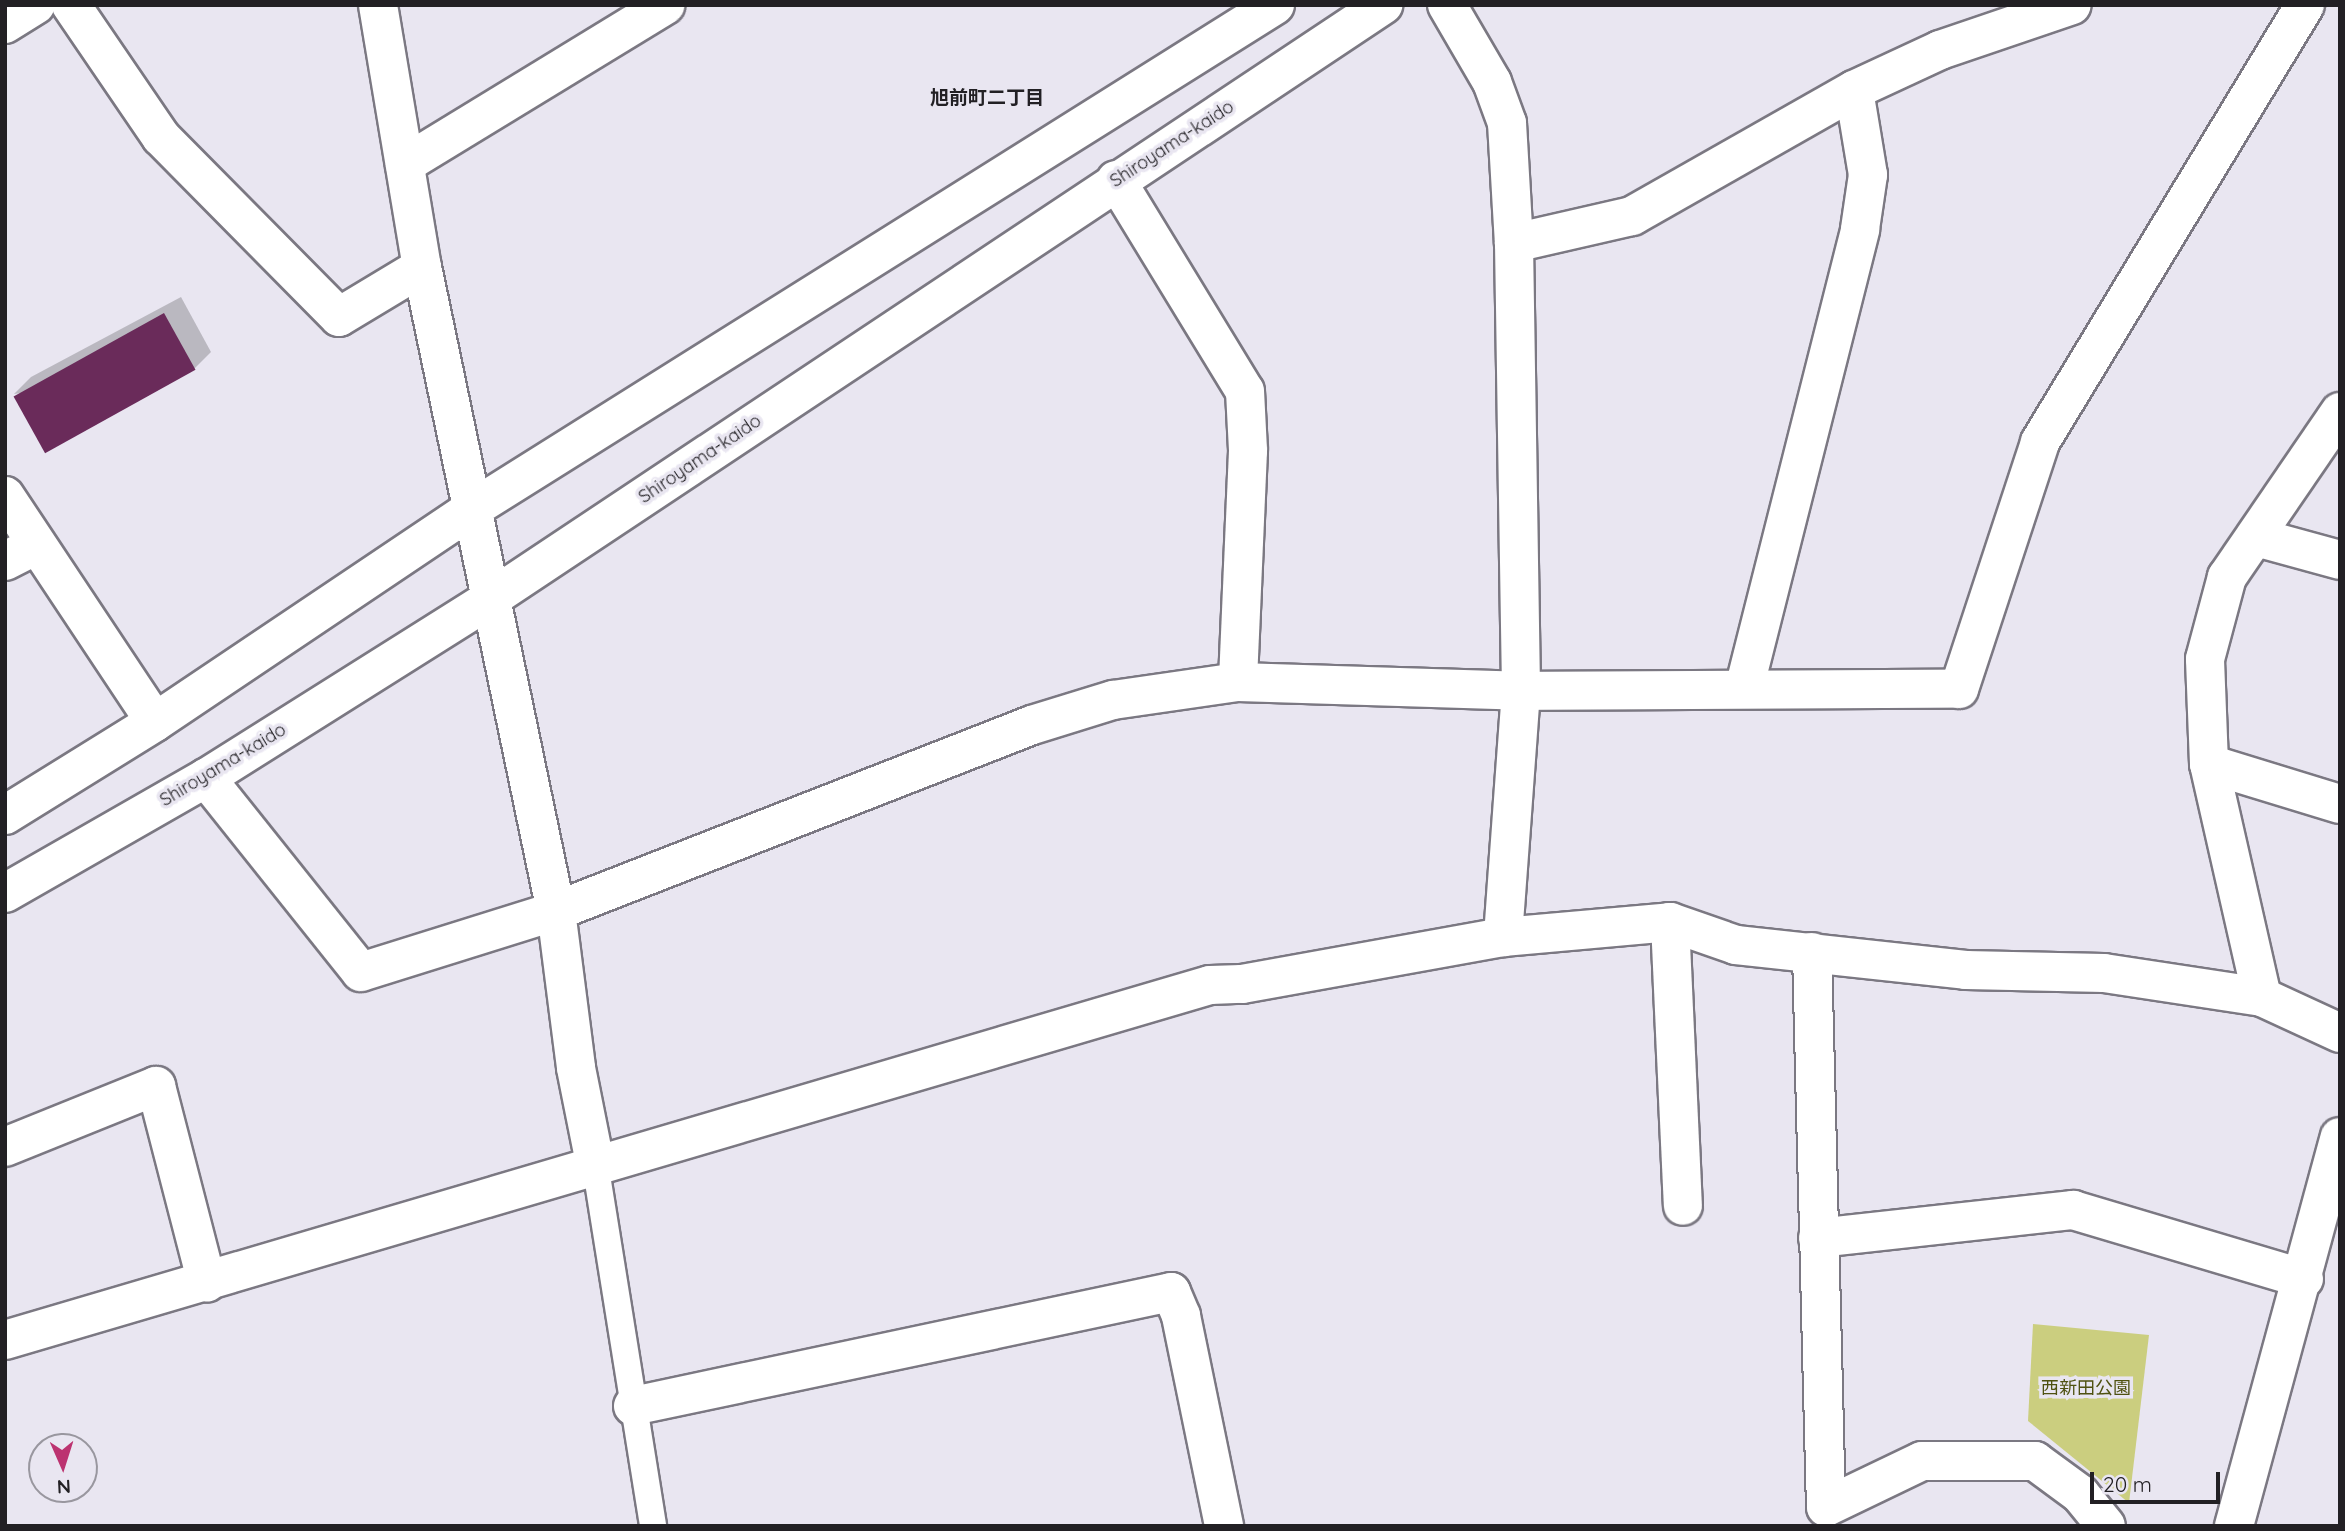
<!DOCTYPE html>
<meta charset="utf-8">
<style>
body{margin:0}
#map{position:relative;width:2345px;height:1531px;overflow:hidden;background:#e9e6f1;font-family:Quicksand,"Noto Sans JP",sans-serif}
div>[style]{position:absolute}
.green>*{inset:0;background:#cbce7f}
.shadow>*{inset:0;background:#0003}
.building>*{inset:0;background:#6a2b5a;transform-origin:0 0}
.roads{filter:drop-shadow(2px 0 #7b7882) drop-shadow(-2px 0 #7b7882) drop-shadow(0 2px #7b7882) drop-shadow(0 -2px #7b7882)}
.service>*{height:26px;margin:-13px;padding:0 13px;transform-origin:13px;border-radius:13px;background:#fff}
.minor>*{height:38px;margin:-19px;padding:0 19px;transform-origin:19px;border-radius:19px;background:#fff}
.tertiary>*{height:38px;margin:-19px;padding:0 19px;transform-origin:19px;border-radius:19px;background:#fff}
span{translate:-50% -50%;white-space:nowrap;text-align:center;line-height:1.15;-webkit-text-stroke:7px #e9e6f1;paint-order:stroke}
.street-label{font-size:18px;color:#222024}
.park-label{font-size:18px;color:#4f5111}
.neighbourhood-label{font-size:19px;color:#222024;font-weight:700}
.frame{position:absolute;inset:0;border:7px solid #222024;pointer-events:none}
.north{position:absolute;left:28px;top:1433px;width:70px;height:70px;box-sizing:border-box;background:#e9e6f1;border:2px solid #99979f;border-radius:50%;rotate:177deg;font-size:19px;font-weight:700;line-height:28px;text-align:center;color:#222024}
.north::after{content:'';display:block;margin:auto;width:24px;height:32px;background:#bc3370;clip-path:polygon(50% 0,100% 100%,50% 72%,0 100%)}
.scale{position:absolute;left:2090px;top:1472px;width:130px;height:32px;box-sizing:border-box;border:4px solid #222024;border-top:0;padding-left:9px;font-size:21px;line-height:24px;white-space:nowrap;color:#222024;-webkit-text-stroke:5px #e9e6f1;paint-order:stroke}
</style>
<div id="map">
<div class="green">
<i style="clip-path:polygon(2033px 1324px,2149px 1335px,2129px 1503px,2028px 1421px)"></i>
</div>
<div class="shadow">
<i style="clip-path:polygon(181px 297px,211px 352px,194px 369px,14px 394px,31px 377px)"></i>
</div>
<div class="building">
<i style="left:164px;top:313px;width:65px;height:172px;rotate:61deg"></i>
</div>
<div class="roads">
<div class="service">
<i style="left:595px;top:1163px;width:368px;rotate:80.9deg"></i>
</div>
<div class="minor">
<i style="left:71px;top:5px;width:160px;rotate:55.7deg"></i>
<i style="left:161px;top:137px;width:253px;rotate:45.3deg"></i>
<i style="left:339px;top:317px;width:97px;rotate:-31.1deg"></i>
<i style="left:1447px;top:5px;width:89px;rotate:59.7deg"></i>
<i style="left:1492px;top:82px;width:44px;rotate:69.9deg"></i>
<i style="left:1507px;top:123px;width:120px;rotate:86.7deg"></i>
<i style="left:1514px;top:243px;width:448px;rotate:89.1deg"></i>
<i style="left:1521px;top:691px;width:247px;rotate:94.2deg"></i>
<i style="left:5px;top:24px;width:36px;rotate:-32deg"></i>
<i style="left:405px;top:164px;width:305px;rotate:-31.4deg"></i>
<i style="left:1116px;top:180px;width:247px;rotate:58.6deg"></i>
<i style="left:1245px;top:391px;width:60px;rotate:87.1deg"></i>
<i style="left:1248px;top:451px;width:231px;rotate:92.5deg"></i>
<i style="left:1514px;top:243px;width:121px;rotate:-12.9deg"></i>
<i style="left:1632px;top:216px;width:255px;rotate:-29.6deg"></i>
<i style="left:1854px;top:90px;width:95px;rotate:-24.9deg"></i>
<i style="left:1940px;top:50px;width:139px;rotate:-18.8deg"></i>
<i style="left:5px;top:496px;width:271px;rotate:56.4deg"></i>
<i style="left:2256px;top:537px;width:87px;rotate:15.3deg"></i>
<i style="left:5px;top:561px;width:33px;rotate:-27deg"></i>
<i style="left:1744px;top:689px;width:474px;rotate:-75.8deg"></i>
<i style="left:1860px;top:229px;width:55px;rotate:-81.6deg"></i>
<i style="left:1868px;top:175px;width:86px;rotate:-99.4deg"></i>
<i style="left:2209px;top:764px;width:137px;rotate:17deg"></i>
<i style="left:206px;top:778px;width:248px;rotate:51.4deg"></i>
<i style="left:361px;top:972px;width:204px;rotate:-17.4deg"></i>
<i style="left:556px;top:911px;width:511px;rotate:-21.34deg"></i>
<i style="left:1032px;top:725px;width:85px;rotate:-17.2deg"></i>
<i style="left:1113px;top:700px;width:126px;rotate:-8.2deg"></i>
<i style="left:1238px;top:682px;width:283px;rotate:1.8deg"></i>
<i style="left:1521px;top:691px;width:438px;rotate:-0.3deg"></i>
<i style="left:1959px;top:689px;width:260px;rotate:-71.8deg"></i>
<i style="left:2040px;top:442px;width:511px;rotate:-58.77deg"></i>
<i style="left:1670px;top:922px;width:284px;rotate:87.4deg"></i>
<i style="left:1812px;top:952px;width:555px;rotate:88.56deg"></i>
<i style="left:1826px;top:1507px;width:106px;rotate:-25.6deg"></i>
<i style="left:1922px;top:1461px;width:113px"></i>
<i style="left:2035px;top:1461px;width:56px;rotate:36.3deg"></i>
<i style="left:2080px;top:1494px;width:41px;rotate:50.9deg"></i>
<i style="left:2262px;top:997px;width:239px;rotate:-102.8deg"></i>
<i style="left:2209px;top:764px;width:105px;rotate:-92.2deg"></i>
<i style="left:2205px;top:659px;width:85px;rotate:-75deg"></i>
<i style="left:2227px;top:577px;width:200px;rotate:-55.6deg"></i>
<i style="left:5px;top:1147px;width:163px;rotate:-22deg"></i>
<i style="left:156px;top:1086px;width:203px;rotate:75.5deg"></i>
<i style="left:1818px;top:1238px;width:257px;rotate:-6.3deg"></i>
<i style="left:2073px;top:1210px;width:241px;rotate:16.6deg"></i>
<i style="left:5px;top:1340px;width:1256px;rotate:-16.42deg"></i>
<i style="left:1210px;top:985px;width:32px;rotate:-2deg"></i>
<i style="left:1242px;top:984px;width:265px;rotate:-10.2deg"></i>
<i style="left:1503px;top:937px;width:168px;rotate:-5.1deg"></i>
<i style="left:1670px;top:922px;width:70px;rotate:19.2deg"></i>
<i style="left:1736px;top:945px;width:231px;rotate:6.2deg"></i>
<i style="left:1966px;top:970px;width:138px;rotate:1.2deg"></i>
<i style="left:2104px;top:973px;width:160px;rotate:8.6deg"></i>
<i style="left:2262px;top:997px;width:86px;rotate:24.8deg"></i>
<i style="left:633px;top:1406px;width:550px;rotate:-11.96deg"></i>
<i style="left:1171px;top:1292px;width:26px;rotate:67deg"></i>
<i style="left:1181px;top:1316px;width:214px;rotate:78.4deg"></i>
<i style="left:2234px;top:1526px;width:403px;rotate:-74.8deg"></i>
</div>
<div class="tertiary">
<i style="left:378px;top:5px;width:266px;rotate:80.5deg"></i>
<i style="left:422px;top:267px;width:658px;rotate:78.25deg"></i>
<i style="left:556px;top:911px;width:158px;rotate:82.7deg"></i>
<i style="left:576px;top:1068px;width:97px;rotate:78.7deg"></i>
<i style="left:5px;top:815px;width:176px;rotate:-31.8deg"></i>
<i style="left:155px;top:722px;width:382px;rotate:-33.9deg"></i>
<i style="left:472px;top:509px;width:948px;rotate:-32.11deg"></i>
<i style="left:5px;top:893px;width:232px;rotate:-29.8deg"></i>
<i style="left:206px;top:778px;width:336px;rotate:-32.2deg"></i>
<i style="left:490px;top:599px;width:1073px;rotate:-33.63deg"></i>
</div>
</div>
<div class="street-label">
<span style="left:1172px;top:144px;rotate:-33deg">Shiroyama-kaido</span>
<span style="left:700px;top:459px;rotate:-34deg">Shiroyama-kaido</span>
<span style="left:223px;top:765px;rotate:-31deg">Shiroyama-kaido</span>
</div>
<div class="park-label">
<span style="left:2086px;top:1388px">西新田公園</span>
</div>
<div class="neighbourhood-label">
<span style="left:987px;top:98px">旭前町二丁目</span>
</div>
<div class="frame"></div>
<div class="north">N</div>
<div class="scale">20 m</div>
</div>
